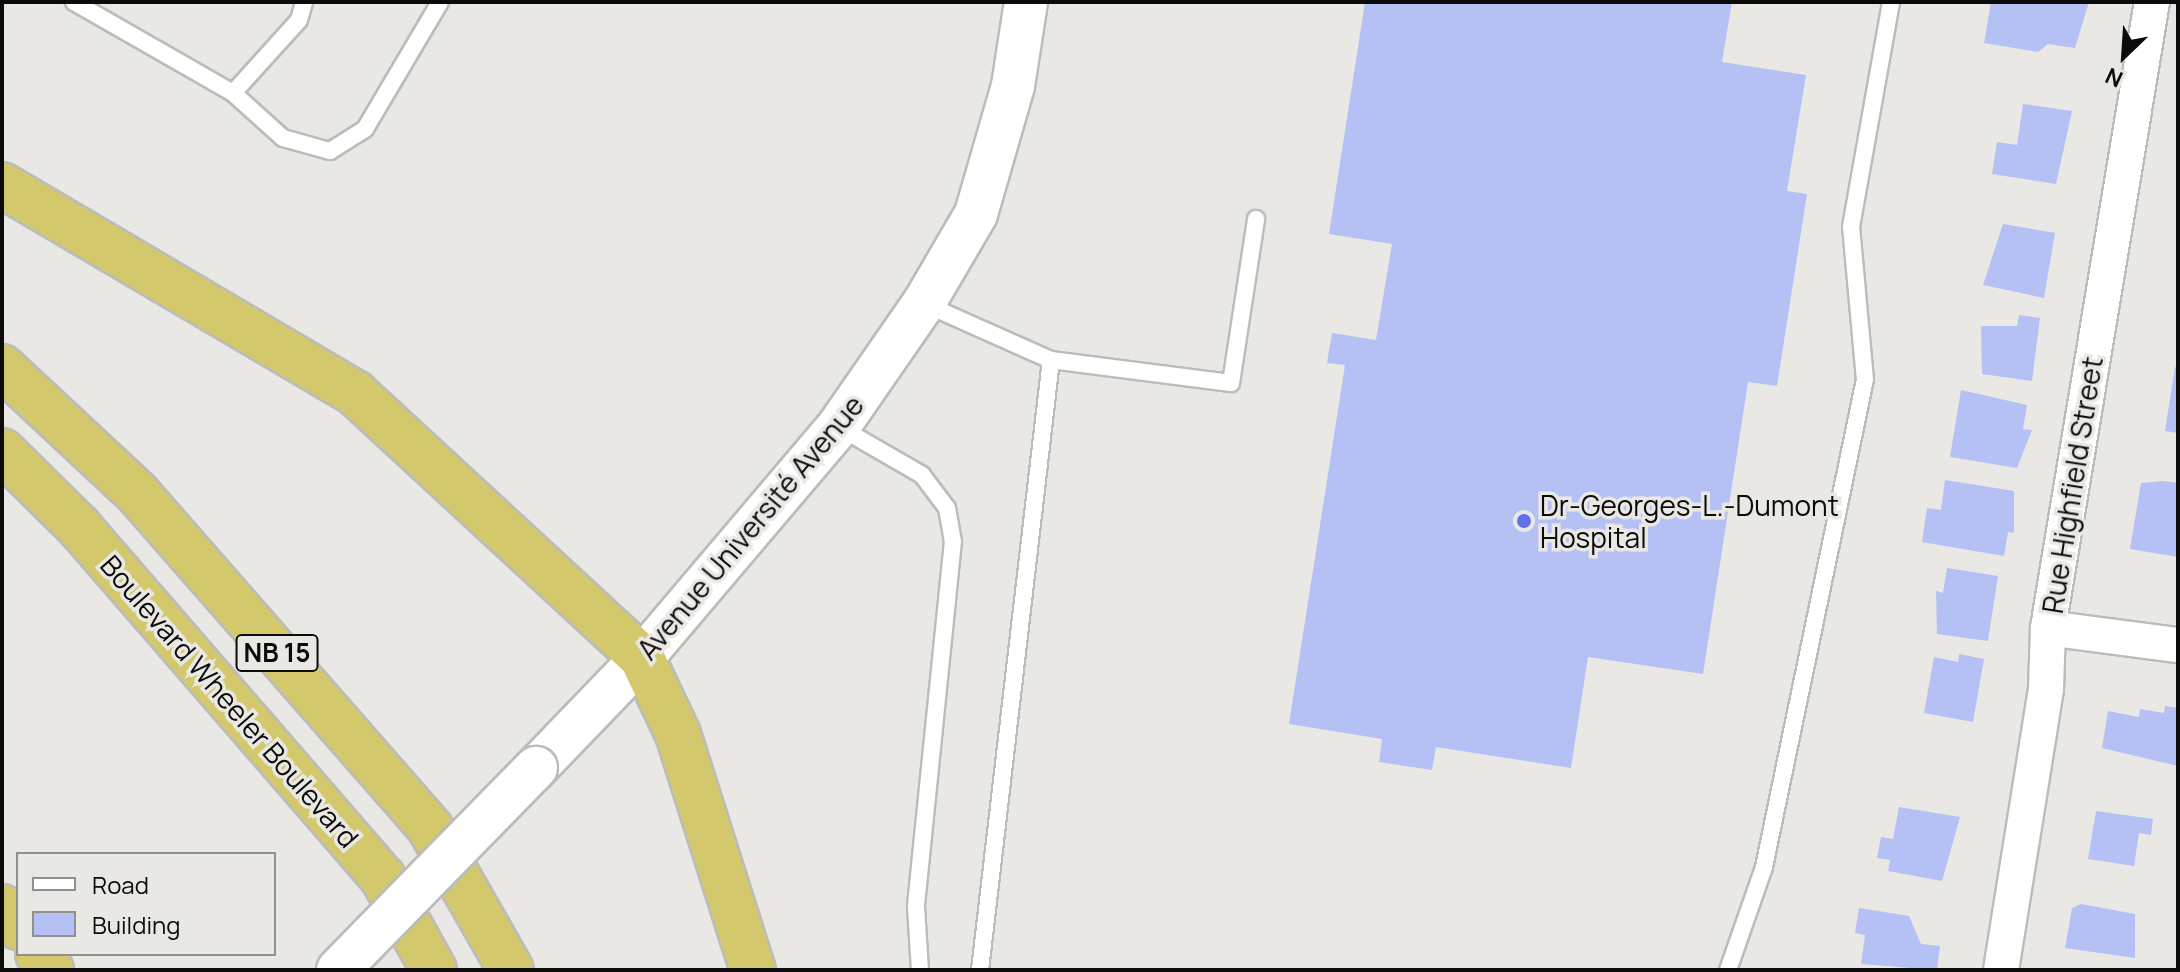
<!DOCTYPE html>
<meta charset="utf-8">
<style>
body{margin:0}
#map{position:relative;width:2180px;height:972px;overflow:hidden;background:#e9e8e4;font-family:Manrope,sans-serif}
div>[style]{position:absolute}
.building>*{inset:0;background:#b5c0f5}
.roads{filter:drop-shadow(2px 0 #bcbcb8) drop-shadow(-2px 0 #bcbcb8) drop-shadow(0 2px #bcbcb8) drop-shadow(0 -2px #bcbcb8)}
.service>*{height:16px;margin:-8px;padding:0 8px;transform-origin:8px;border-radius:8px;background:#fff}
.minor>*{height:34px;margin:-17px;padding:0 17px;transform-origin:17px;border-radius:17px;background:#fff}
.tertiary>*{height:42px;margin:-21px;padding:0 21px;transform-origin:21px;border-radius:21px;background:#fff}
.motorway>*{height:44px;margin:-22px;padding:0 22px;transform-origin:22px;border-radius:22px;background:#d3c86c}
.bridges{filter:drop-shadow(2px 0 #bcbcb8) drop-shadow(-2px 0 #bcbcb8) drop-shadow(0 2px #bcbcb8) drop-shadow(0 -2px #bcbcb8)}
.tertiary-bridge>*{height:42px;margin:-21px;padding:0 21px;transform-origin:21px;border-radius:21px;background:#fff}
.dots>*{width:22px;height:22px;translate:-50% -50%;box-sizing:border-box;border:4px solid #e9e8e4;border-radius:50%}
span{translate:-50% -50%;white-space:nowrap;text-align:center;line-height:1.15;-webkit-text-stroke:7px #e9e8e4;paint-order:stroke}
.shield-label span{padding:2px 6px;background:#e9e8e4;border:2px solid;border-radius:6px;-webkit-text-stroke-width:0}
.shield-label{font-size:26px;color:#0b0b0a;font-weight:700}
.street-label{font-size:28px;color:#0b0b0a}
.poi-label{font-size:28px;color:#0b0b0a}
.left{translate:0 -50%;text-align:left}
.frame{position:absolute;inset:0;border:4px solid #0b0b0a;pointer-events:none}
.legend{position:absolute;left:16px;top:852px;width:260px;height:104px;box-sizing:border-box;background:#e9e8e4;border:2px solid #90908d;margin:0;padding:10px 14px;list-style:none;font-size:24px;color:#0b0b0a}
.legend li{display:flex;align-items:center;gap:16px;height:40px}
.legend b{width:40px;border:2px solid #90908d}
.north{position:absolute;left:2084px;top:16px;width:80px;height:80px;-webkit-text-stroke:6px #e9e8e4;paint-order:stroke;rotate:205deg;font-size:22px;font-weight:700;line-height:32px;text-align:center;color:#0b0b0a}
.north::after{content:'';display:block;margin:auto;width:28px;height:36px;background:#0b0b0a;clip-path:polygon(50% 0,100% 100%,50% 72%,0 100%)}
</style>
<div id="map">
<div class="building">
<i style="clip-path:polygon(1365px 2px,1732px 2px,1722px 62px,1806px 75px,1787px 191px,1807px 194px,1777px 386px,1748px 382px,1703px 674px,1588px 657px,1571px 768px,1436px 747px,1432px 770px,1379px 762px,1382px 739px,1289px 724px,1345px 365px,1327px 363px,1332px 333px,1376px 340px,1392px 244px,1329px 234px)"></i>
<i style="clip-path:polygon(1991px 2px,2089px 2px,2075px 48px,2048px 44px,2038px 52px,1984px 43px)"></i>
<i style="clip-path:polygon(2023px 104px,2072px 111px,2056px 184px,1992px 174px,1997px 142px,2017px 145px)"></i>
<i style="clip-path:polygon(2003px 224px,2055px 233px,2044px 298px,1983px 285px)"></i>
<i style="clip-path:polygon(2019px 315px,2040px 318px,2032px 381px,1982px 374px,1981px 326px,2017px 326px)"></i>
<i style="clip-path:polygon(2175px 367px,2178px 368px,2178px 433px,2165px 431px)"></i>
<i style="clip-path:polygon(1961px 390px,2027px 405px,2023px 429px,2032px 430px,2017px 468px,1950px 457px)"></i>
<i style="clip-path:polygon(1945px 480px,2014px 491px,2014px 533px,2008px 532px,2004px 556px,1922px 542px,1927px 508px,1941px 510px)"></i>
<i style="clip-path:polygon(2163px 481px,2178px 483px,2178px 557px,2130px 549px,2141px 483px)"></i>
<i style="clip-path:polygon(1947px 568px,1998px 576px,1988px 641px,1937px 634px,1936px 591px,1943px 593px)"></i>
<i style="clip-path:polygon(1959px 654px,1984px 659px,1973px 722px,1924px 713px,1934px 657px,1958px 662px)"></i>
<i style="clip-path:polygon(2165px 706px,2178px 708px,2178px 766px,2102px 748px,2108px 711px,2139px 717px,2140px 709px,2164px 713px)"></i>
<i style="clip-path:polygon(1899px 807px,1960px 817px,1942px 881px,1888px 871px,1890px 860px,1877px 858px,1881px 837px,1893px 839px)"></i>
<i style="clip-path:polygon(2096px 811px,2153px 819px,2151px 835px,2139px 833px,2134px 866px,2088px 859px)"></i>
<i style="clip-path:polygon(2081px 904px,2135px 914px,2135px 958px,2065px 948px,2072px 908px)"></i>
<i style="clip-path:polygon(1859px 908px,1909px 916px,1921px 944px,1940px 946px,1937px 970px,1861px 964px,1865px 935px,1855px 933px)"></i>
</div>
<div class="roads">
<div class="service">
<i style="left:74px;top:2px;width:183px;rotate:29.8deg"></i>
<i style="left:233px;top:93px;width:67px;rotate:42deg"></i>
<i style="left:283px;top:138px;width:49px;rotate:15.5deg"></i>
<i style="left:330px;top:151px;width:41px;rotate:-32.2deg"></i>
<i style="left:365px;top:129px;width:147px;rotate:-59.4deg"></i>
<i style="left:233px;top:93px;width:98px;rotate:-47.9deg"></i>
<i style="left:299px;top:20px;width:19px;rotate:-74deg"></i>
<i style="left:925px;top:304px;width:138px;rotate:24deg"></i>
<i style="left:1051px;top:360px;width:181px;rotate:7.3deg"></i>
<i style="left:1231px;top:383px;width:166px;rotate:-81.3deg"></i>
<i style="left:839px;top:427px;width:96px;rotate:30deg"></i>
<i style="left:922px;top:475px;width:41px;rotate:52.9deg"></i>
<i style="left:947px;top:508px;width:34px;rotate:80deg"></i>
<i style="left:953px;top:541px;width:368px;rotate:95.8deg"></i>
<i style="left:916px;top:907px;width:63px;rotate:86.4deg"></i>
<i style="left:980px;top:970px;width:614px;rotate:-83.36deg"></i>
<i style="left:1728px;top:970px;width:109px;rotate:-70.7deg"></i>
<i style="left:1764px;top:867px;width:497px;rotate:-78.3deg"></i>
<i style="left:1865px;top:380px;width:154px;rotate:-95.2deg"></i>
<i style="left:1851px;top:227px;width:229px;rotate:-79.9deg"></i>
</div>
<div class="minor">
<i style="left:2048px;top:628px;width:131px;rotate:7.5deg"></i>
<i style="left:2001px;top:970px;width:285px;rotate:-80.9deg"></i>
<i style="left:2046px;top:689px;width:61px;rotate:-88.1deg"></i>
<i style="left:2048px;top:628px;width:635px;rotate:-80.57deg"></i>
</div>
<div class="tertiary">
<i style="left:536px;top:768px;width:153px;rotate:-46.1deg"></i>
<i style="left:642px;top:658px;width:303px;rotate:-49.7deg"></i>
<i style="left:838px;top:427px;width:151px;rotate:-55.3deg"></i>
<i style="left:924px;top:303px;width:103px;rotate:-59.7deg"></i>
<i style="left:976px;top:214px;width:133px;rotate:-73.9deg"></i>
<i style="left:1013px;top:86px;width:85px;rotate:-81.2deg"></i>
</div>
<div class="motorway">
<i style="left:2px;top:185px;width:410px;rotate:30.5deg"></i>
<i style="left:355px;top:393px;width:391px;rotate:42.7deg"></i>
<i style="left:642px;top:658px;width:84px;rotate:64.7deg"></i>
<i style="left:678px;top:734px;width:248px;rotate:72.4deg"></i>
<i style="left:2px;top:367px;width:186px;rotate:43deg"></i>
<i style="left:138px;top:494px;width:444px;rotate:48.8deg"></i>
<i style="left:430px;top:828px;width:163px;rotate:60.3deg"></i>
<i style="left:2px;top:451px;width:108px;rotate:44.6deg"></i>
<i style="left:79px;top:527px;width:464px;rotate:49.1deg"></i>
<i style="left:383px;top:878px;width:105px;rotate:61deg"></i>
<i style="left:2px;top:907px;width:26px;rotate:51deg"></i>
<i style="left:38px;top:954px;width:21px;rotate:51deg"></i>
</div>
</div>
<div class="bridges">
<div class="tertiary-bridge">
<i style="left:338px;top:970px;width:283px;rotate:-45.6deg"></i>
</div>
</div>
<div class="dots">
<i style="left:1524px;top:521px;background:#636fe8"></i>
</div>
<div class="shield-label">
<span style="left:277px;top:653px">NB 15</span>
</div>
<div class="street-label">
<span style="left:2072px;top:485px;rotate:-81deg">Rue Highfield Street</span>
<span style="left:750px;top:527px;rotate:-50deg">Avenue Université Avenue</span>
<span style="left:230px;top:701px;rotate:49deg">Boulevard Wheeler Boulevard</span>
</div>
<div class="poi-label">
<span class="left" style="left:1540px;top:521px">Dr-Georges-L.-Dumont<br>Hospital</span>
</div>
<div class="frame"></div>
<ul class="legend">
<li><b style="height:10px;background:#fff"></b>Road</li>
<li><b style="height:22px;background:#b5c0f5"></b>Building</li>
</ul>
<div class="north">N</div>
</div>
